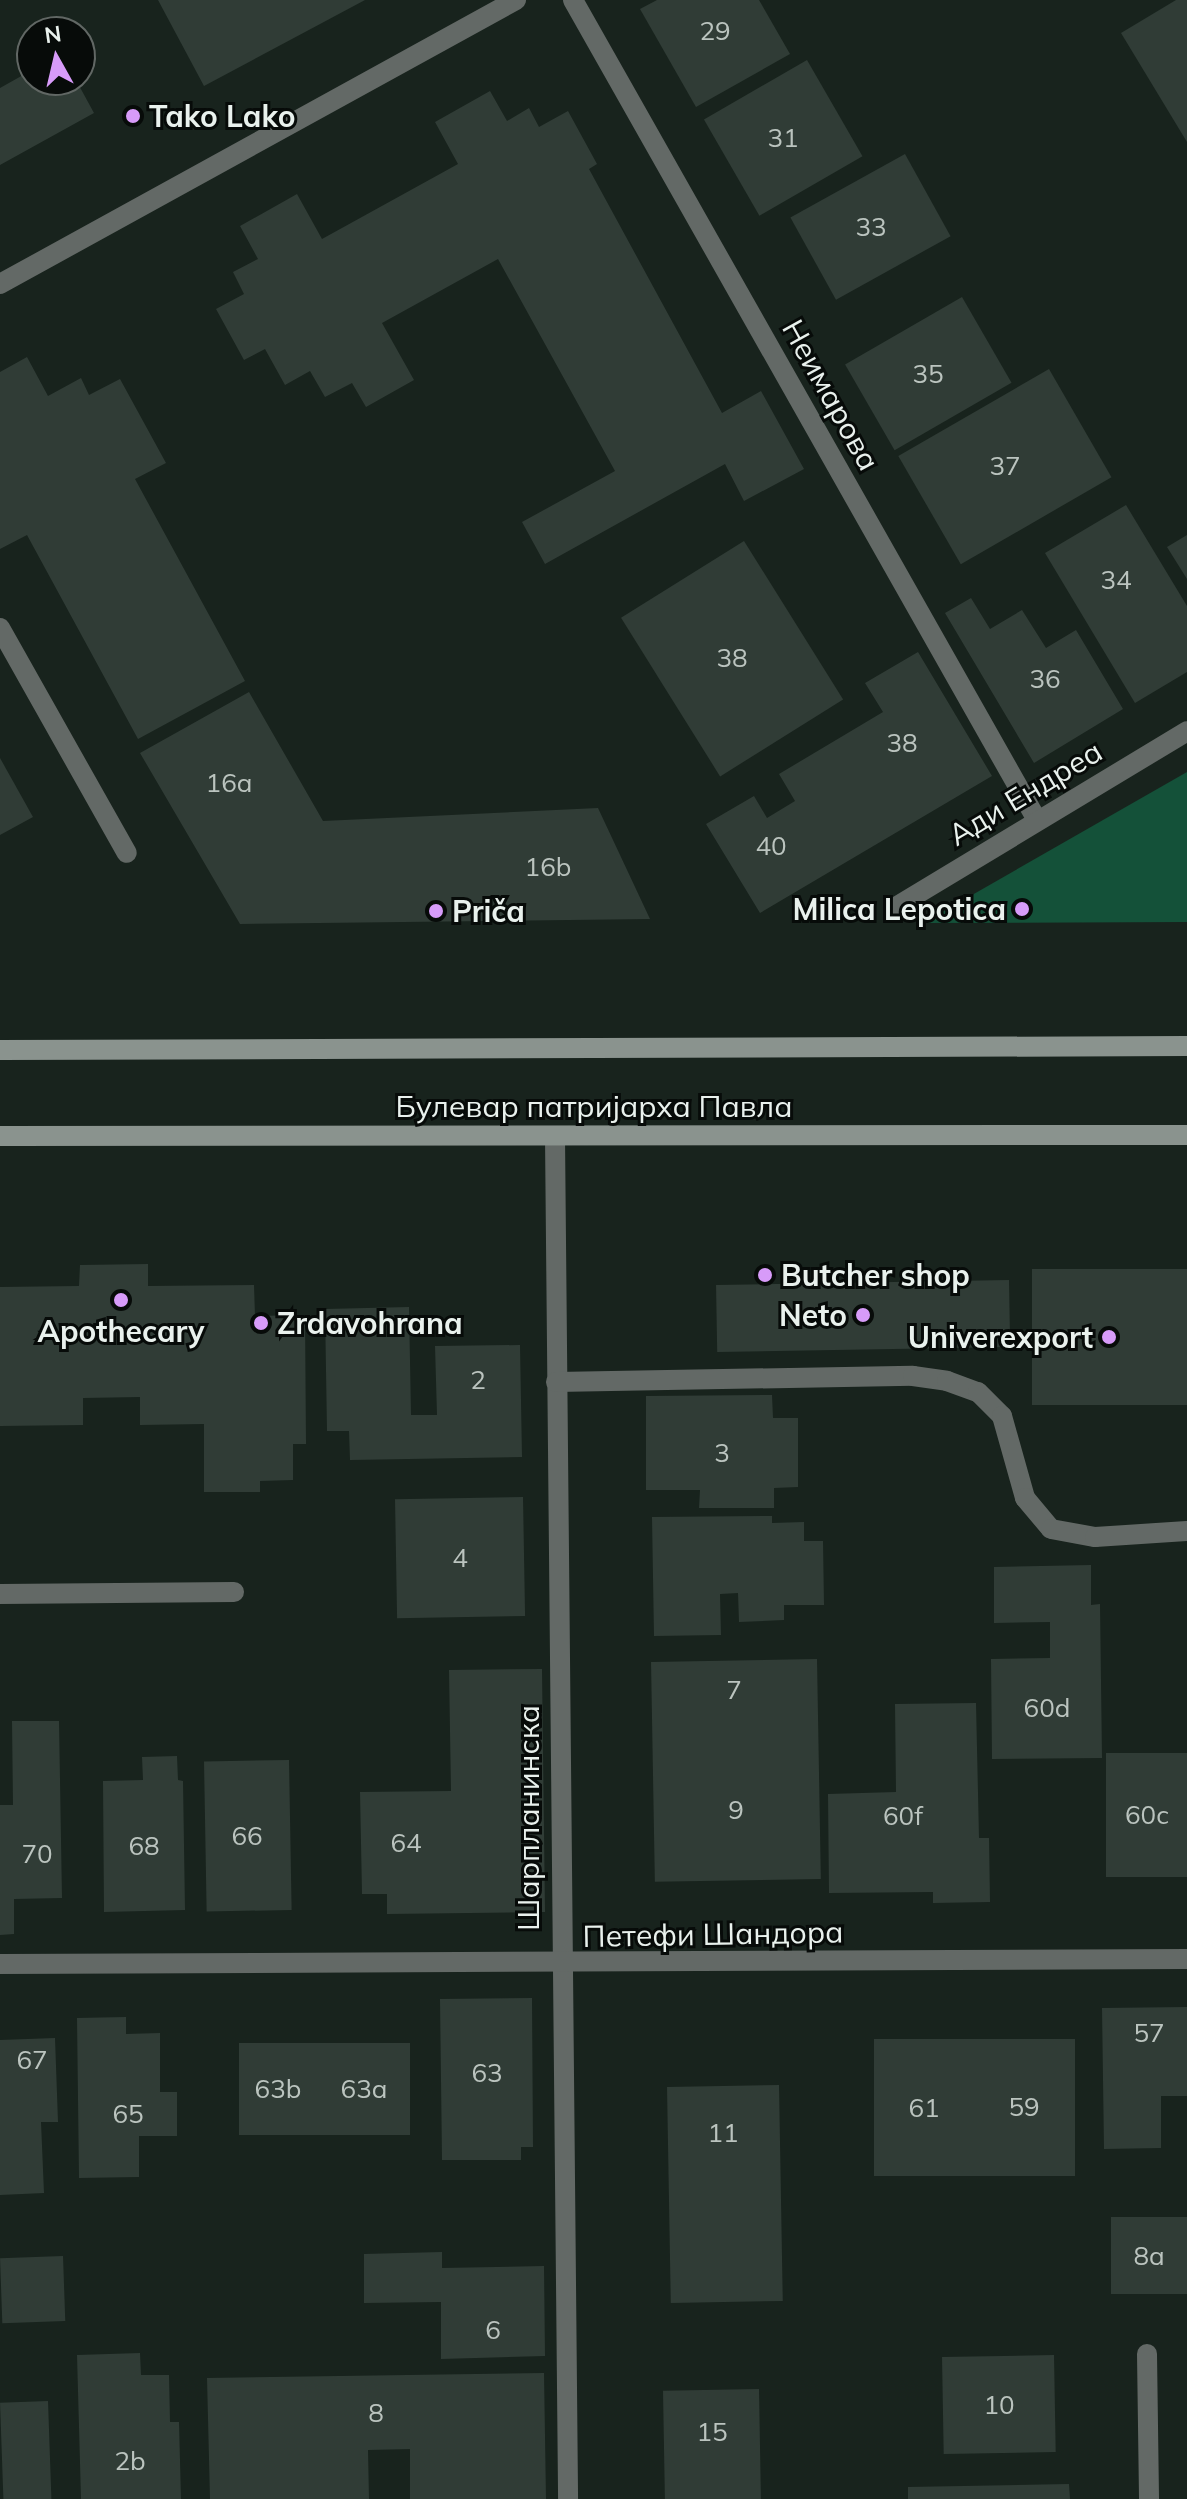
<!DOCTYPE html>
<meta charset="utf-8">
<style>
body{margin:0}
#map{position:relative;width:1187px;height:2499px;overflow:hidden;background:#18231d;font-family:Mulish,sans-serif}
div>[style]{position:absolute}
.green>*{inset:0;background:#145139}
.building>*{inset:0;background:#303c36;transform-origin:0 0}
.service>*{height:20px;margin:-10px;padding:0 10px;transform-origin:10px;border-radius:10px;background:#636966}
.minor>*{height:20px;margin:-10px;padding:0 10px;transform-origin:10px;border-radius:10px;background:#636966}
.secondary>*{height:20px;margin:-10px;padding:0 10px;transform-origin:10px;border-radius:10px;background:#8a938e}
.dots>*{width:22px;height:22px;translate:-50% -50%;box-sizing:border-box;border:4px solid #070b09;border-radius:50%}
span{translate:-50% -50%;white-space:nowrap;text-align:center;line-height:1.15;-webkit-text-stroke:6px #070b09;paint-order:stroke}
.number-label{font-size:26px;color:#bbc4bf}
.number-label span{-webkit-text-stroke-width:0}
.poi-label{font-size:30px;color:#e9f1ed;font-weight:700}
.left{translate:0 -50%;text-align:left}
.right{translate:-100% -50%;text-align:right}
.street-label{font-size:30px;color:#e9f1ed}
.north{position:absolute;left:16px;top:16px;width:80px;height:80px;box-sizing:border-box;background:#070b09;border:2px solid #616764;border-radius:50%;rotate:352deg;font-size:22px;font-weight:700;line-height:32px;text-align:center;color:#e9f1ed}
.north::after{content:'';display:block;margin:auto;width:28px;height:36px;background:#d79bf9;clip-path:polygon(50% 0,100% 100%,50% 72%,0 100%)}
</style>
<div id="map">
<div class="green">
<i style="clip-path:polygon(1187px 772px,1187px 922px,923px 923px)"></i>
</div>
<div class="building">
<i style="clip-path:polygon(158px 0,365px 0,204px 86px)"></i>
<i style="clip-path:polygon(657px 0,759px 0,790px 54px,696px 107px,640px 9px)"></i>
<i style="clip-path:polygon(1176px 0,1187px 0,1187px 142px,1121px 33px)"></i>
<i style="left:807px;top:60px;width:111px;height:119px;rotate:60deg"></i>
<i style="clip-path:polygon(32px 70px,32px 80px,76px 80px,94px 113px,0 165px,0 88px)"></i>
<i style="clip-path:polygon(490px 91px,507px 121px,529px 108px,539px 127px,568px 111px,597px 164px,589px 169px,722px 413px,761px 391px,804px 469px,744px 501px,725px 464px,545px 564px,522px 522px,615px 471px,498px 259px,382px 323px,414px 380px,366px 407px,352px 383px,325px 397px,310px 371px,285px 385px,265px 349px,244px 360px,216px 309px,244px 294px,233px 272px,258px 259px,240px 226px,297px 194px,322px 239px,458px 164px,435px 122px)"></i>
<i style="left:905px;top:154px;width:94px;height:131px;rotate:61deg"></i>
<i style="left:962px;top:297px;width:99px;height:135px;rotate:60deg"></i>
<i style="clip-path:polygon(27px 357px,48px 396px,81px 378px,89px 395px,120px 379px,166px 463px,135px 479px,245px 681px,138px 739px,27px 535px,0 549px,0 372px)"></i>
<i style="left:1049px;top:369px;width:125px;height:174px;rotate:60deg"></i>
<i style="clip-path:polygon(1126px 505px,1187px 606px,1187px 672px,1135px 703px,1045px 553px)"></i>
<i style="clip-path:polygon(1187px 535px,1187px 579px,1167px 547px)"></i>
<i style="left:744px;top:541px;width:187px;height:145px;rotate:58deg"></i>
<i style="clip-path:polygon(971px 598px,990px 629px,1022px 610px,1046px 648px,1076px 630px,1123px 709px,1034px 763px,945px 613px)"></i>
<i style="clip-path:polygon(918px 652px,992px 776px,760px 913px,706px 824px,754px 796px,767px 818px,795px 801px,779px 774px,883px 712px,865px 683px)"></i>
<i style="clip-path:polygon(249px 692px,323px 821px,598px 808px,650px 919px,240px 924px,140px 753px)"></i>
<i style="clip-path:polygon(0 758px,33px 817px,0 835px)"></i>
<i style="clip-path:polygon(148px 1264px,148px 1286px,254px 1285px,255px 1316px,305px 1315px,306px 1444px,293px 1444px,293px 1480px,260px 1481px,260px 1492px,204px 1492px,204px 1424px,140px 1425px,140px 1397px,83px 1398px,83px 1425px,0 1426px,0 1287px,79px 1286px,80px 1265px)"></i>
<i style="left:1032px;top:1269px;width:155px;height:136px"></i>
<i style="left:1009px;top:1280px;width:67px;height:293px;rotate:89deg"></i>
<i style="clip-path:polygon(409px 1307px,411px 1415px,437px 1415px,435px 1346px,520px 1345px,522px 1457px,350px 1460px,349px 1431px,327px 1431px,325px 1309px)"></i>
<i style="clip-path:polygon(772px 1395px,773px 1418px,798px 1418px,798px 1487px,774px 1488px,774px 1508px,699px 1508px,700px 1490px,646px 1490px,646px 1396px)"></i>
<i style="left:523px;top:1497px;width:119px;height:128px;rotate:89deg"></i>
<i style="clip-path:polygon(772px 1516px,772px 1523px,804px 1522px,804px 1541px,823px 1541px,824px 1605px,784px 1605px,784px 1620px,739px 1622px,738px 1593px,720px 1594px,721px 1635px,654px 1636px,652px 1517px)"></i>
<i style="clip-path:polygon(1091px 1565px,1091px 1605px,1100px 1604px,1102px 1758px,992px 1759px,991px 1659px,1050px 1658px,1050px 1622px,994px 1623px,994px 1567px)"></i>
<i style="left:817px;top:1659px;width:220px;height:166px;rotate:89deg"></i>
<i style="clip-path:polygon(542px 1669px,545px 1912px,387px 1914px,387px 1894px,362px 1894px,360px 1792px,451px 1791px,449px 1670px)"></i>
<i style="clip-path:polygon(976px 1703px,979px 1838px,989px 1838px,990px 1902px,933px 1903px,933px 1892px,829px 1893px,828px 1794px,896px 1792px,895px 1704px)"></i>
<i style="clip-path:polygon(12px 1721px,59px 1721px,62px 1898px,14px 1899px,14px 1934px,0 1935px,0 1805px,13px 1805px)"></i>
<i style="left:1187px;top:1753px;width:124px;height:81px;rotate:90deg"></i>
<i style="clip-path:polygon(177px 1756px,178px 1780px,183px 1781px,185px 1910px,104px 1912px,103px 1781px,143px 1780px,142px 1757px)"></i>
<i style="left:289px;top:1760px;width:150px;height:85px;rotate:89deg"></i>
<i style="clip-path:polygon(532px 1998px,533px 2147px,521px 2147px,521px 2160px,442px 2160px,440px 1999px)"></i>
<i style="clip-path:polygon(1187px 2007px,1187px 2096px,1161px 2096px,1161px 2148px,1104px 2149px,1102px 2008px)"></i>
<i style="clip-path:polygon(126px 2017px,126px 2034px,160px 2033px,160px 2092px,177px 2092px,177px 2136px,139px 2136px,139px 2177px,79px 2178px,77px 2018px)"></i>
<i style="clip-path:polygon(55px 2038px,58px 2122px,41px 2122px,44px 2193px,0 2195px,0 2040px)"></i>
<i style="left:1075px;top:2039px;width:137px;height:201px;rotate:90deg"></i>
<i style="left:239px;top:2043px;width:171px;height:92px"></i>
<i style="left:779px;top:2085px;width:216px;height:112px;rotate:89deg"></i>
<i style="left:1187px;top:2217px;width:77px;height:76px;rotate:90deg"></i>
<i style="clip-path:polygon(442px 2252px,442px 2268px,544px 2266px,545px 2356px,441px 2359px,441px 2302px,364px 2303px,364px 2254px)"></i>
<i style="left:63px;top:2256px;width:65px;height:63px;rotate:88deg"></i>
<i style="clip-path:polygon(140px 2353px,141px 2375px,169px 2375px,170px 2422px,179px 2422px,181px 2499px,81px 2499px,77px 2355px)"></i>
<i style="left:1054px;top:2355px;width:97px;height:112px;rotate:89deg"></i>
<i style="clip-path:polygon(544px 2373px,546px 2499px,410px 2499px,410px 2449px,368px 2450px,369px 2499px,210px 2499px,207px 2378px)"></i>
<i style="left:759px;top:2389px;width:110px;height:96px;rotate:89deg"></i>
<i style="left:48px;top:2401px;width:98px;height:48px;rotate:88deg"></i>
<i style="clip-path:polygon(1069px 2484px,1070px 2499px,908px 2499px,908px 2487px)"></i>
</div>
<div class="service">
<i style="left:0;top:1594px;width:234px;rotate:-0.5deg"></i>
<i style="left:1147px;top:2354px;width:145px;rotate:89.2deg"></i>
</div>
<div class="minor">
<i style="left:573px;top:0;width:942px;rotate:60.5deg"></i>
<i style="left:0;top:284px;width:589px;rotate:-28.83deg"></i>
<i style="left:0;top:628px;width:258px;rotate:60.6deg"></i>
<i style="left:894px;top:908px;width:342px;rotate:-31.1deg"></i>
<i style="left:555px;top:1137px;width:1362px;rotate:89.45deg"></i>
<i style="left:556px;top:1382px;width:357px;rotate:-1deg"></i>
<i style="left:913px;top:1376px;width:34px;rotate:8deg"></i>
<i style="left:947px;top:1381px;width:33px;rotate:20deg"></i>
<i style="left:978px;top:1392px;width:34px;rotate:45deg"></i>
<i style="left:1002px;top:1416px;width:85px;rotate:74.3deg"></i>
<i style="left:1025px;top:1498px;width:40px;rotate:50deg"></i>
<i style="left:1051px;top:1529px;width:45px;rotate:10.3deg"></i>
<i style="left:1095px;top:1537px;width:92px;rotate:-3.7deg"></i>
<i style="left:0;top:1964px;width:1187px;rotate:-0.24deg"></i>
</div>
<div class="secondary">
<i style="left:0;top:1050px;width:1187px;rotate:-0.19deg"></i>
<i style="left:0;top:1136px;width:1187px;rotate:-0.05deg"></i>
</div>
<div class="dots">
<i style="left:133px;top:116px;background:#d79bf9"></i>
<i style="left:1022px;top:909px;background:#d79bf9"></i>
<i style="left:436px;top:911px;background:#d79bf9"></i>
<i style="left:765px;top:1275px;background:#d79bf9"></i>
<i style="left:121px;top:1300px;background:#d79bf9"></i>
<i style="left:863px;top:1315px;background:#d79bf9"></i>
<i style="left:261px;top:1323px;background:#d79bf9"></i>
<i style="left:1109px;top:1337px;background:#d79bf9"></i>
</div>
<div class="number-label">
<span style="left:715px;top:31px">29</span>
<span style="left:783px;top:138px">31</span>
<span style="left:871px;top:227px">33</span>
<span style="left:928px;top:374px">35</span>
<span style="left:1005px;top:466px">37</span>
<span style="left:1116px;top:580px">34</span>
<span style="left:732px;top:658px">38</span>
<span style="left:1045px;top:679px">36</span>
<span style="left:902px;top:743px">38</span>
<span style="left:229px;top:783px">16a</span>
<span style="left:771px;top:846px">40</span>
<span style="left:548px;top:867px">16b</span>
<span style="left:478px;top:1380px">2</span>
<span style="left:722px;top:1453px">3</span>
<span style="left:460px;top:1558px">4</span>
<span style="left:734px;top:1690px">7</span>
<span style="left:1047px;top:1708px">60d</span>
<span style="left:736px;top:1810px">9</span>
<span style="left:1147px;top:1815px">60c</span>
<span style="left:903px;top:1816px">60f</span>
<span style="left:247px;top:1836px">66</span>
<span style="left:406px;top:1843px">64</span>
<span style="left:144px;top:1846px">68</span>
<span style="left:37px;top:1854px">70</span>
<span style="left:1149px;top:2033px">57</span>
<span style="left:32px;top:2060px">67</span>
<span style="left:487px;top:2073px">63</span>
<span style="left:278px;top:2089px">63b</span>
<span style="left:364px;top:2089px">63a</span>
<span style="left:1024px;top:2107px">59</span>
<span style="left:924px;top:2108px">61</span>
<span style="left:128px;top:2114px">65</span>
<span style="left:723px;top:2133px">11</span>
<span style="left:1149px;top:2256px">8a</span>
<span style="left:493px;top:2330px">6</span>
<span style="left:999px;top:2405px">10</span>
<span style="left:376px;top:2413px">8</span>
<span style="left:712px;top:2432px">15</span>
<span style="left:130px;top:2461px">2b</span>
</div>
<div class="poi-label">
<span class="left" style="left:149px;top:116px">Tako Lako</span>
<span class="right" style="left:1006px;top:909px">Milica Lepotica</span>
<span class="left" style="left:452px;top:911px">Priča</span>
<span class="left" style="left:781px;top:1275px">Butcher shop</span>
<span class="right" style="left:847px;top:1315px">Neto</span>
<span class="left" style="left:277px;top:1323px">Zrdavohrana</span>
<span style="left:121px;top:1331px">Apothecary</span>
<span class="right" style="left:1093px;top:1337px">Univerexport</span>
</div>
<div class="street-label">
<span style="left:831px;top:395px;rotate:61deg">Неимарова</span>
<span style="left:1025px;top:793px;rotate:-31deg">Ади Ендреа</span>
<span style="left:594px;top:1106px">Булевар патријарха Павла</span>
<span style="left:528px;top:1818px;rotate:-90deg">Шарпланинска</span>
<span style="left:713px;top:1934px;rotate:-1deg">Петефи Шандора</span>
</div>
<div class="north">N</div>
</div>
